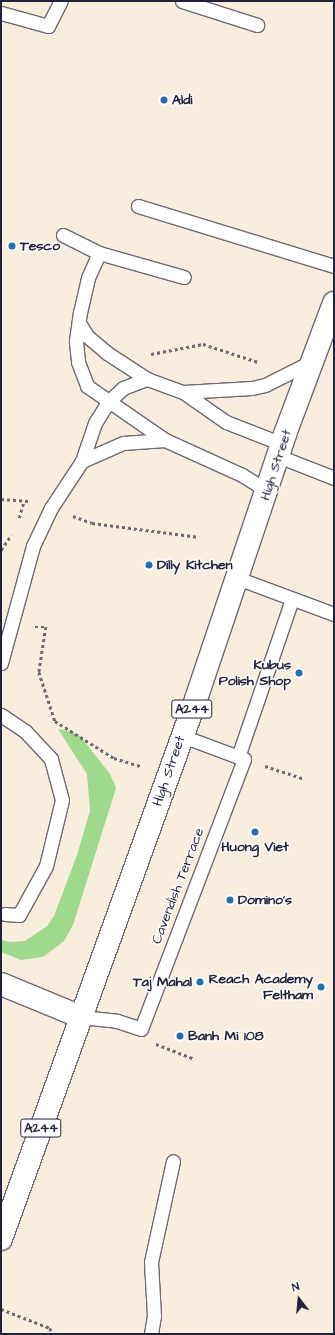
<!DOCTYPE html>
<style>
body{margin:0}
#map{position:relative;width:335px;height:1335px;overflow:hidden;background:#f9eddd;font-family:"Architects Daughter",sans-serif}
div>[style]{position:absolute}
.green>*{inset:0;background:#9ed98c}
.path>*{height:2.5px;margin-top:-1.25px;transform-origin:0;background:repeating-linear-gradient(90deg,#6d6974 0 3px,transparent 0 6px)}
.roads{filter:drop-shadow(1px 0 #6d6974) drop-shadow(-1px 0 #6d6974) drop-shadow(0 1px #6d6974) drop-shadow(0 -1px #6d6974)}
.service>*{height:13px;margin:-6.5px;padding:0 6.5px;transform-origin:6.5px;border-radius:6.5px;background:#fff}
.minor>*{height:22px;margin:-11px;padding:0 11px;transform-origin:11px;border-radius:11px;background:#fff}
.primary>*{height:22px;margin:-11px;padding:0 11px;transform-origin:11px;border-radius:11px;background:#fff}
.dots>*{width:11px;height:11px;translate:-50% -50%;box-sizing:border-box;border:2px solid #fff;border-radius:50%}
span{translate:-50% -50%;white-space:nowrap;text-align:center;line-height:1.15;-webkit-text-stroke:3px #fff;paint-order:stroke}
.shield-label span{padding:1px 3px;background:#fff;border:1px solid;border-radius:3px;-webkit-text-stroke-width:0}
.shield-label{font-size:13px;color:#22223b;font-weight:700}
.poi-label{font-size:14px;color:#22223b;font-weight:700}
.left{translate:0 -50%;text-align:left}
.right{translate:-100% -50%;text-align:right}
.street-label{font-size:14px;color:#22223b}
.frame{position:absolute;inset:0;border:2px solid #22223b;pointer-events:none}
.north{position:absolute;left:279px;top:1279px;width:40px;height:40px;-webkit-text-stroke:3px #fff;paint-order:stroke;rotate:344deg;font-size:11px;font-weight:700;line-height:16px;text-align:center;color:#22223b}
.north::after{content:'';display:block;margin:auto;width:14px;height:18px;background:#22223b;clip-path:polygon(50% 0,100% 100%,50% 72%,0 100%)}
</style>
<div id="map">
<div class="green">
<i style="clip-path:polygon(58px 729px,73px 732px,81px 737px,110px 774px,116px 788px,73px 925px,64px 941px,43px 957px,21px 960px,1px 952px,1px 940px,10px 942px,25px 941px,47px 926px,54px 916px,77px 855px,90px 811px,87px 774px)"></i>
</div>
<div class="path">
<i style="left:151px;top:354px;width:53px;rotate:-10.9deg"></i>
<i style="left:203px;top:344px;width:58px;rotate:18.1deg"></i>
<i style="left:1px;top:499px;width:28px;rotate:4deg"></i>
<i style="left:73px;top:516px;width:20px;rotate:20deg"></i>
<i style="left:92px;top:523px;width:108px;rotate:7.5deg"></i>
<i style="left:19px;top:518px;width:18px;rotate:-74deg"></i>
<i style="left:1px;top:550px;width:18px;rotate:-56deg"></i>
<i style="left:35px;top:627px;width:11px"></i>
<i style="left:46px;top:627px;width:46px;rotate:98.8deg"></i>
<i style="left:39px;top:672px;width:52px;rotate:71.9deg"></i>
<i style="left:55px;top:721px;width:70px;rotate:32.1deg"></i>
<i style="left:114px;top:758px;width:30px;rotate:17deg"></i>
<i style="left:265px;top:766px;width:40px;rotate:18deg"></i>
<i style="left:156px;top:1044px;width:42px;rotate:21deg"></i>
<i style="left:1px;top:1309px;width:53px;rotate:21.2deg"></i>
<i style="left:50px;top:1328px;width:6px;rotate:72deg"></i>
</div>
<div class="roads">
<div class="service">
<i style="left:182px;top:1px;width:79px;rotate:17.7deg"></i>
<i style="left:1px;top:13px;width:49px;rotate:15.5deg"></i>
<i style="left:48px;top:26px;width:28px;rotate:-63deg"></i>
<i style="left:138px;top:206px;width:205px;rotate:17deg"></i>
<i style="left:63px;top:235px;width:40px;rotate:26.6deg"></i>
<i style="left:99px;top:253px;width:88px;rotate:15.8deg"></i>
<i style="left:99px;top:253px;width:27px;rotate:114deg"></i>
<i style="left:88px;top:278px;width:35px;rotate:103deg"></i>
<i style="left:80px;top:312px;width:30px;rotate:98deg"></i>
<i style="left:76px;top:342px;width:20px;rotate:84deg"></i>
<i style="left:78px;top:362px;width:26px;rotate:69deg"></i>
<i style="left:87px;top:386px;width:95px;rotate:34.7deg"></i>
<i style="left:79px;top:323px;width:15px;rotate:58deg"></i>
<i style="left:87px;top:336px;width:26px;rotate:40deg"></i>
<i style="left:107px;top:353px;width:48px;rotate:33deg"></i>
<i style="left:183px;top:392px;width:52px;rotate:34.9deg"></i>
<i style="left:226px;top:422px;width:60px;rotate:21.4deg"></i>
<i style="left:278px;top:456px;width:60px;rotate:21.4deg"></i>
<i style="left:82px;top:461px;width:45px;rotate:-23.7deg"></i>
<i style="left:123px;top:443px;width:42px;rotate:-4.1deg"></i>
<i style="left:165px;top:440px;width:85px;rotate:24.4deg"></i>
<i style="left:242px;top:475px;width:19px;rotate:32deg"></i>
<i style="left:258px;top:485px;width:13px;rotate:45deg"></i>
<i style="left:237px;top:578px;width:103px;rotate:20.4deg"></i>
<i style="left:1px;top:663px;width:121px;rotate:-74.7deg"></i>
<i style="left:33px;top:546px;width:42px;rotate:-64.7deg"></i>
<i style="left:51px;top:508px;width:56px;rotate:-56.6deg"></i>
<i style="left:82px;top:461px;width:40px;rotate:-71.1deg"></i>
<i style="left:95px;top:423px;width:25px;rotate:-58deg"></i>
<i style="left:108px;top:402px;width:21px;rotate:-43deg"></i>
<i style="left:123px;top:388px;width:26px;rotate:-21deg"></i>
<i style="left:147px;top:379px;width:38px;rotate:20deg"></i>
<i style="left:183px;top:392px;width:69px;rotate:-3.3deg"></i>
<i style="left:252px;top:388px;width:13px;rotate:-13deg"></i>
<i style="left:265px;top:385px;width:51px;rotate:-26.6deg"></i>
<i style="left:1px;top:715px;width:29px;rotate:34deg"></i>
<i style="left:25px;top:731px;width:38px;rotate:47deg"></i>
<i style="left:51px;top:759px;width:42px;rotate:75deg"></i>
<i style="left:62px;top:800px;width:68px;rotate:103.6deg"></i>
<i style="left:46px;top:866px;width:56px;rotate:118.9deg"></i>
<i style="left:19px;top:915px;width:14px;rotate:-176deg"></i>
<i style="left:238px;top:757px;width:167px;rotate:-71.1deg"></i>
<i style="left:81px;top:1017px;width:36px;rotate:6deg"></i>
<i style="left:117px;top:1021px;width:25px;rotate:18deg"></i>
<i style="left:141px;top:1029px;width:289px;rotate:-69.1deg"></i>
<i style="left:244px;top:759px;width:66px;rotate:-159.6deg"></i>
<i style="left:151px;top:1334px;width:18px;rotate:-81deg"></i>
<i style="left:154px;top:1316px;width:54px;rotate:-93.2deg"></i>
<i style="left:151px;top:1262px;width:103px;rotate:-77.7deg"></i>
</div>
<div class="minor">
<i style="left:1px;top:984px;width:87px;rotate:22.4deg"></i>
</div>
<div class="primary">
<i style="left:1px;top:1239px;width:574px;rotate:-70.14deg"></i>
<i style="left:196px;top:699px;width:280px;rotate:-71.4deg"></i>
<i style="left:285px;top:434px;width:140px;rotate:-69.5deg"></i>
</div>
</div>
<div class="dots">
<i style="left:164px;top:100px;background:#1f6fb2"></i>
<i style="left:12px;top:246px;background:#1f6fb2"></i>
<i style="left:149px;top:565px;background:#1f6fb2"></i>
<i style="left:299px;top:673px;background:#1f6fb2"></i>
<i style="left:255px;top:832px;background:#1f6fb2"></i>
<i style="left:230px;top:900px;background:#1f6fb2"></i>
<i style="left:200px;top:982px;background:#1f6fb2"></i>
<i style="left:321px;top:987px;background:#1f6fb2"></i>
<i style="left:180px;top:1036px;background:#1f6fb2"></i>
</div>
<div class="shield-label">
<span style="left:192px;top:709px">A244</span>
<span style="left:41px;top:1128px">A244</span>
</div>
<div class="poi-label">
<span class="left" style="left:172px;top:100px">Aldi</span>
<span class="left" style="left:20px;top:246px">Tesco</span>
<span class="left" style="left:157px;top:565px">Dilly Kitchen</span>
<span class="right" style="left:291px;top:673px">Kubus<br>Polish Shop</span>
<span style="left:255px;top:847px">Huong Viet</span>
<span class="left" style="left:238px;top:900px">Domino's</span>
<span class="right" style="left:313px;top:987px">Reach Academy<br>Feltham</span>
<span class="right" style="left:192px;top:982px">Taj Mahal</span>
<span class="left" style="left:188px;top:1036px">Banh Mi 108</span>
</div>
<div class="street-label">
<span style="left:276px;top:465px;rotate:-72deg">High Street</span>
<span style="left:169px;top:771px;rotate:-71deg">High Street</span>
<span style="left:178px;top:886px;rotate:-69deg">Cavendish Terrace</span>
</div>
<div class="frame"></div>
<div class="north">N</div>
</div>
